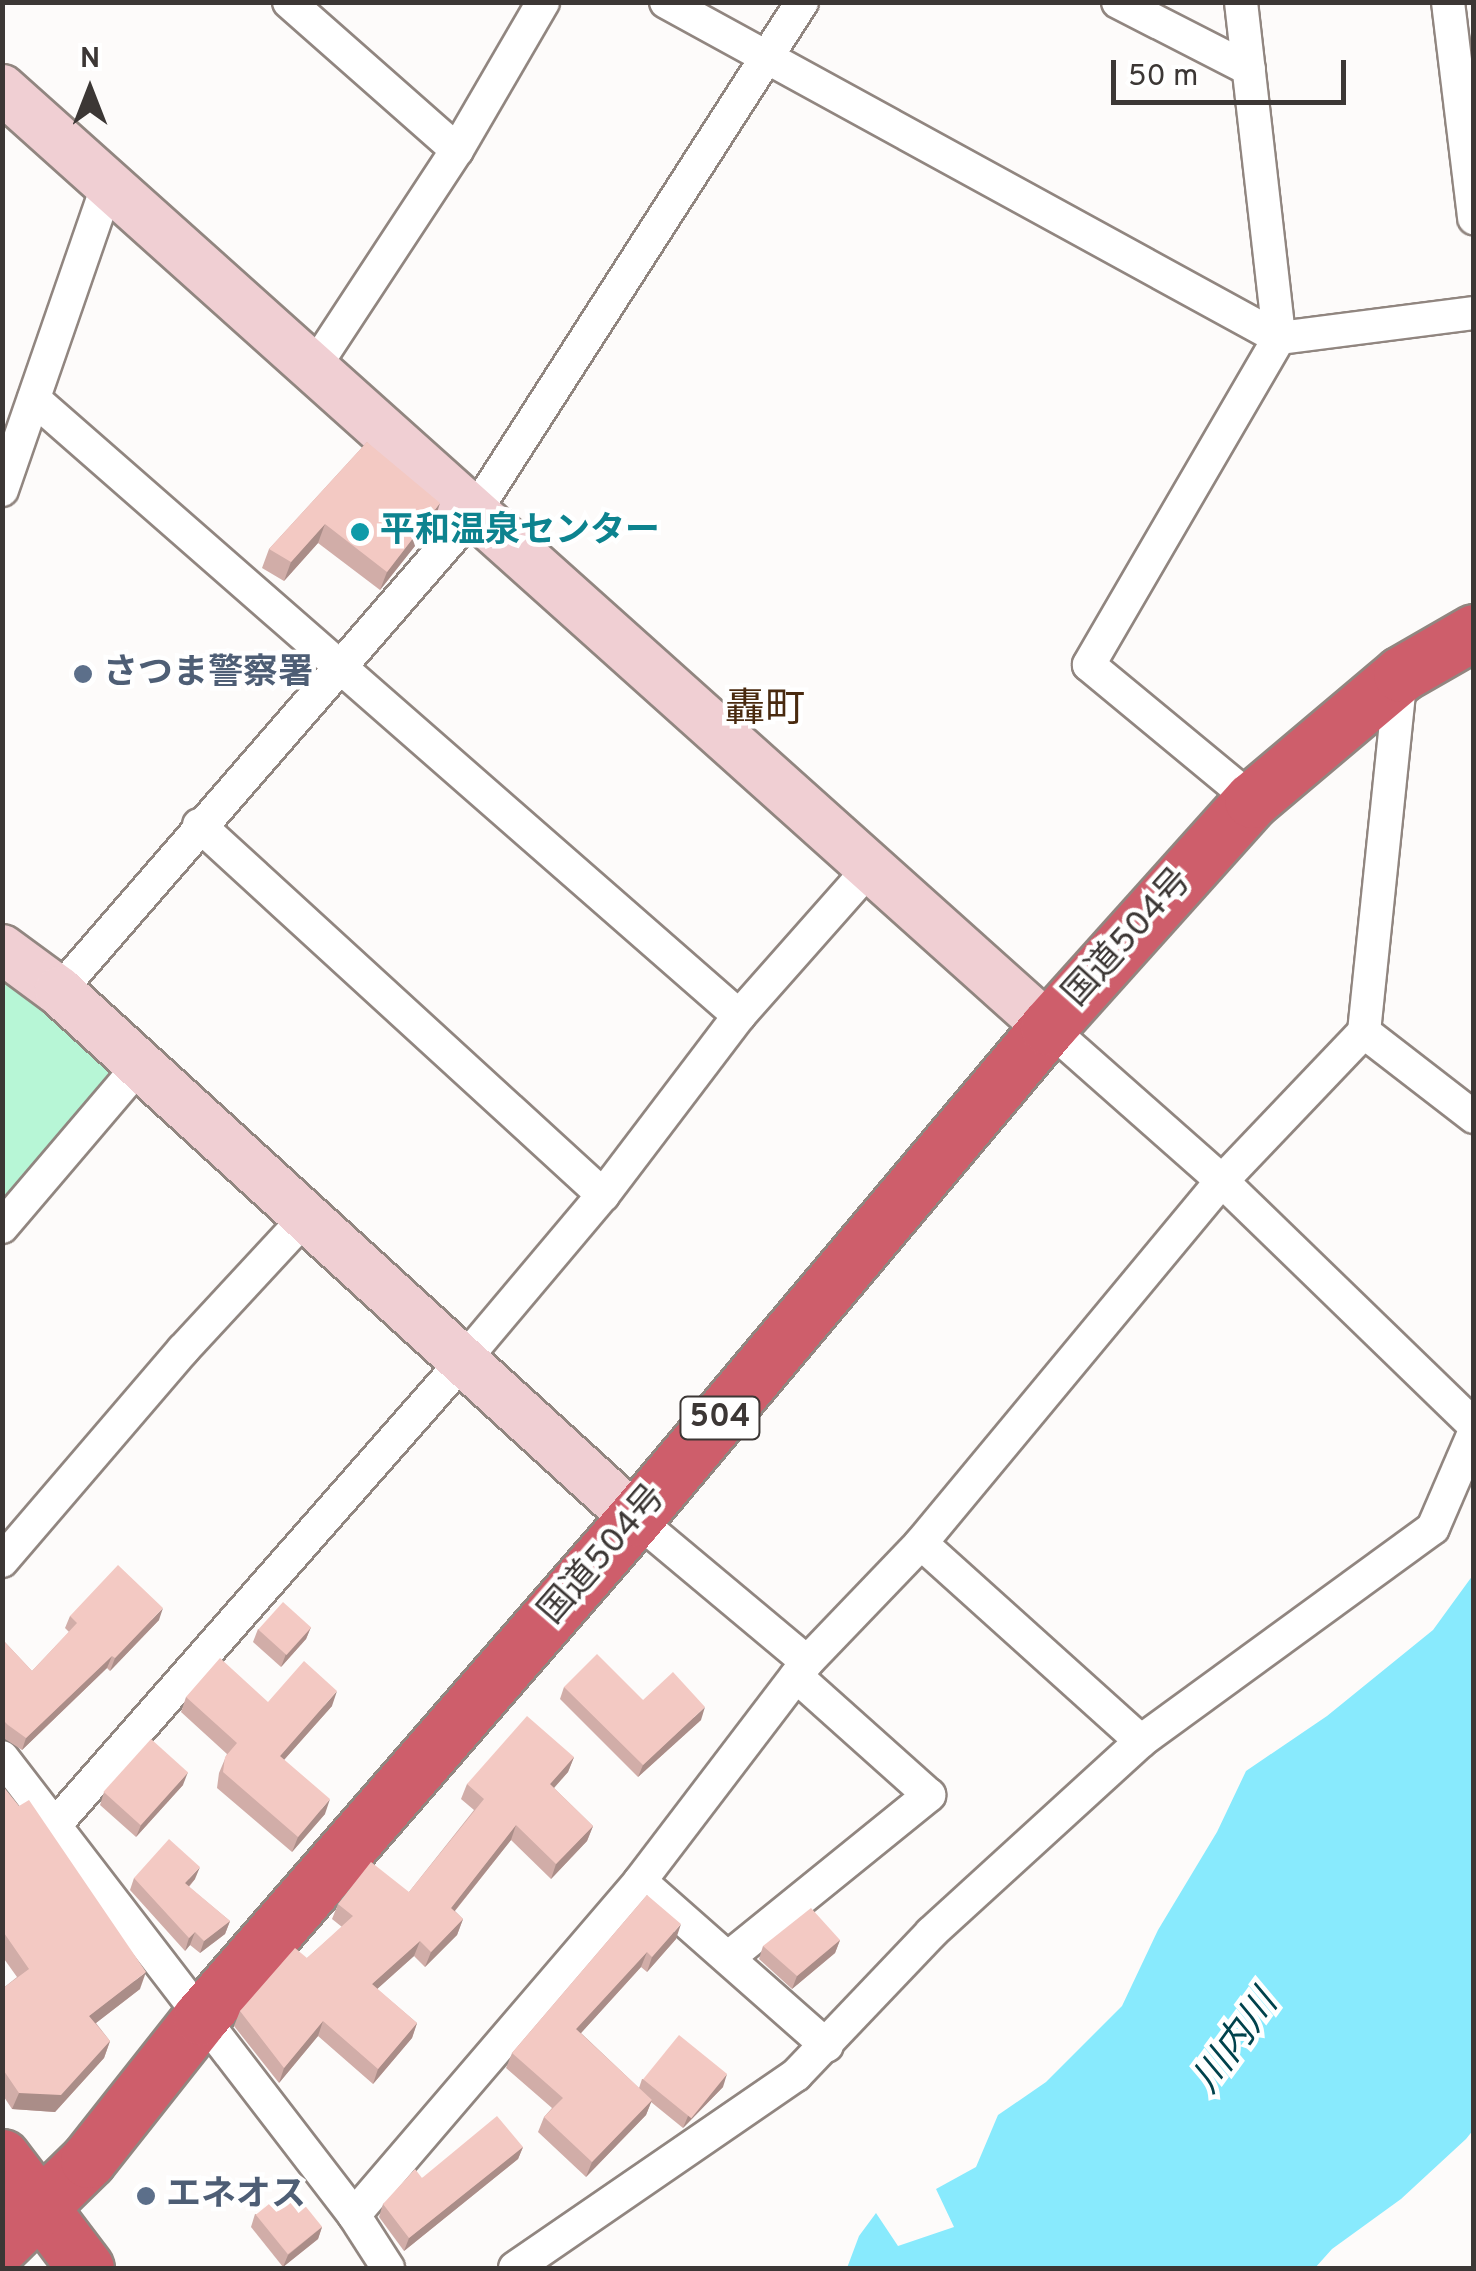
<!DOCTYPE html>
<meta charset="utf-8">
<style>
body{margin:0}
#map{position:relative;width:1476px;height:2271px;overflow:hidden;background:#fdfbfa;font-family:Overpass,"Noto Sans JP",sans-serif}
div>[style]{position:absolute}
.green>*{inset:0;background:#b7f6d6}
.water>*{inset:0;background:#88eafd}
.roads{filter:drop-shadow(2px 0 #918680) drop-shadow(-2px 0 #918680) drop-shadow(0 2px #918680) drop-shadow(0 -2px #918680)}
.street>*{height:32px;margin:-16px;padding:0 16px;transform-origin:16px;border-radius:16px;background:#fff}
.secondary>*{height:48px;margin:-24px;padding:0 24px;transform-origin:24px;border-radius:24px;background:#f0cfd3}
.highway>*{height:55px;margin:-27.5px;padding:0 27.5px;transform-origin:27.5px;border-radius:27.5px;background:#ce5e6b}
.wall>*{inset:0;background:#d1ada8}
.shaded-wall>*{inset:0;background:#aa8d88}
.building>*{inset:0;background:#f3c9c3;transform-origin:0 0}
.dots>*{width:28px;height:28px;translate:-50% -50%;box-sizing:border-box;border:5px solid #fff;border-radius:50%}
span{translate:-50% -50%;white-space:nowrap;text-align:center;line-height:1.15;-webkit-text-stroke:9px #fff;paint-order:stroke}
.shield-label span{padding:2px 8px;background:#fff;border:2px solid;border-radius:8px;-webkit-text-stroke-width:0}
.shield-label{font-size:32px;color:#3c3735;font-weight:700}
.culture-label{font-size:35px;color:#0d838f;font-weight:700}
.left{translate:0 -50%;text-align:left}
.service-label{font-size:35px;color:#4e5e75;font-weight:700}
.street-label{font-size:35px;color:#3c3735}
.water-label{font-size:38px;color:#01424c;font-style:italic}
.quarter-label{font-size:40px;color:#492a0f}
.frame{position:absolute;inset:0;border:5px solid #3c3735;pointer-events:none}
.north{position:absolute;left:40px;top:40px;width:100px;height:100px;-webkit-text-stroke:8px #fff;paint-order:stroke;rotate:0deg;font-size:28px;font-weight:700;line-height:40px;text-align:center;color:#3c3735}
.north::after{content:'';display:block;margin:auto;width:35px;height:45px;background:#3c3735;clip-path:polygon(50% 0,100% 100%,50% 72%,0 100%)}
.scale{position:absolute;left:1111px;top:60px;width:235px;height:45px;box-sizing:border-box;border:5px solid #3c3735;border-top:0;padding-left:12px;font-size:30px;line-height:35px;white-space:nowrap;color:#3c3735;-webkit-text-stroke:8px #fff;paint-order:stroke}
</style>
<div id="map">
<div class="green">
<i style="clip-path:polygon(3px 970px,118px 1070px,3px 1204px)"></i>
</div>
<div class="water">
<i style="clip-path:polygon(1473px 1575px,1474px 2129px,1466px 2139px,1401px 2199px,1332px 2249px,1315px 2268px,847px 2268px,859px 2236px,876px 2213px,898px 2246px,954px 2227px,936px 2189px,976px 2167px,998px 2115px,1046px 2082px,1122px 2006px,1158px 1930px,1217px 1832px,1246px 1771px,1327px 1716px,1433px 1630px)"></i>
</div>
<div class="roads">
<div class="street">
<i style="left:289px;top:2px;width:224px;rotate:41.4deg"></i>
<i style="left:666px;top:2px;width:699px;rotate:28.73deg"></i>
<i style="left:1279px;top:338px;width:197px;rotate:-7.3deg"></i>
<i style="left:1118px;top:2px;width:147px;rotate:27.1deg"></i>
<i style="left:1241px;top:2px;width:338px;rotate:83.5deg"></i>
<i style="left:1279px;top:338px;width:378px;rotate:120.2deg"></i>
<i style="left:1089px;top:665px;width:212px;rotate:39.6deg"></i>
<i style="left:1448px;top:2px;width:218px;rotate:83.1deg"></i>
<i style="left:313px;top:369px;width:262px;rotate:-56.7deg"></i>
<i style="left:457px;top:150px;width:171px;rotate:-59.8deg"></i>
<i style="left:34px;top:399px;width:937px;rotate:41.19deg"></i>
<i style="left:2px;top:490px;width:327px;rotate:-70.9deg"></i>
<i style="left:199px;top:825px;width:548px;rotate:42.48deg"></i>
<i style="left:59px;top:991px;width:633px;rotate:-49.04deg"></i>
<i style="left:474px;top:513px;width:607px;rotate:-57.3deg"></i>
<i style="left:1048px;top:1027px;width:232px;rotate:41.5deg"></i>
<i style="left:1222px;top:1181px;width:351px;rotate:44.1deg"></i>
<i style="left:1364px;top:1032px;width:139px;rotate:37.7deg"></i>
<i style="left:2px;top:1227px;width:213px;rotate:-49.6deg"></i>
<i style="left:635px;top:1518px;width:224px;rotate:39.9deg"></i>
<i style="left:921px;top:1543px;width:296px;rotate:42deg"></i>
<i style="left:2px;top:1561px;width:278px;rotate:-49.4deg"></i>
<i style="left:183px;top:1350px;width:181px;rotate:-47.2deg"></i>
<i style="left:2px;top:1757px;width:578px;rotate:52.46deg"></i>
<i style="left:354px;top:2215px;width:63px;rotate:57.3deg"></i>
<i style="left:55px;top:1825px;width:618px;rotate:-48.67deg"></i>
<i style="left:463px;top:1361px;width:217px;rotate:-49.9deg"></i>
<i style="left:603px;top:1195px;width:225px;rotate:-52.8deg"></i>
<i style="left:739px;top:1016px;width:198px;rotate:-48.5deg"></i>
<i style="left:640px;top:1881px;width:249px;rotate:41.4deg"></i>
<i style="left:728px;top:1958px;width:259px;rotate:-39deg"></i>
<i style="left:929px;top:1795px;width:178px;rotate:-138.2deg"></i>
<i style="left:354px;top:2215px;width:440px;rotate:-49.4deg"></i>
<i style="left:640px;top:1881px;width:275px;rotate:-52.7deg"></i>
<i style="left:807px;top:1662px;width:165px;rotate:-46.2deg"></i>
<i style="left:921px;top:1543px;width:471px;rotate:-50.3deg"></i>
<i style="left:1222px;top:1181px;width:206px;rotate:-46.4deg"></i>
<i style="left:1364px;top:1032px;width:360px;rotate:-84.1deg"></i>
<i style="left:515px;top:2268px;width:341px;rotate:-34.5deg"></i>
<i style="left:796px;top:2075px;width:196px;rotate:-46.4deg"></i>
<i style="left:931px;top:1933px;width:285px;rotate:-42.4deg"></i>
<i style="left:1141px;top:1741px;width:361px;rotate:-36.1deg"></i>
<i style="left:1433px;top:1528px;width:103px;rotate:-66.7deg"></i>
</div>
<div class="secondary">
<i style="left:2px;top:89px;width:1405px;rotate:41.88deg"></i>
<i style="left:2px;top:949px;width:71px;rotate:36.4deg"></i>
<i style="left:59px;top:991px;width:781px;rotate:42.46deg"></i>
</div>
<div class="highway">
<i style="left:2px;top:2157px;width:139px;rotate:52.9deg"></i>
<i style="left:2px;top:2244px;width:120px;rotate:-44.3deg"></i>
<i style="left:88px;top:2160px;width:182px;rotate:-51.7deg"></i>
<i style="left:201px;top:2017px;width:661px;rotate:-48.99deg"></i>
<i style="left:635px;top:1518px;width:642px;rotate:-49.93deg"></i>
<i style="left:1048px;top:1027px;width:305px;rotate:-48.1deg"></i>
<i style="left:1252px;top:800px;width:195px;rotate:-40.2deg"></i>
<i style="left:1401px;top:674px;width:84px;rotate:-29.9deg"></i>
</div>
</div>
<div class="wall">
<i style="clip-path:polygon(367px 442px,434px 522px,380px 590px,318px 543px,284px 581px,262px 568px,269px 549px)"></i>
<i style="clip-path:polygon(70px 1616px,159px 1620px,110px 1671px,107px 1668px,22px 1750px,2px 1737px,2px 1639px,32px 1671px,69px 1632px,65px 1628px)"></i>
<i style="clip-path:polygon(311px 1627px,306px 1639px,281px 1667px,253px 1642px,258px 1629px)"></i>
<i style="clip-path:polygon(564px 1687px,643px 1700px,701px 1720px,638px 1777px,560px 1699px)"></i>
<i style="clip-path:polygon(186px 1697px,332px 1706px,284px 1760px,325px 1814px,292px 1852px,217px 1788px,219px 1773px,227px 1754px,181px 1712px)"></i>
<i style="clip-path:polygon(574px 1757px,568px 1772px,554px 1788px,593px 1826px,587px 1841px,551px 1879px,511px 1840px,455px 1911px,463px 1919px,457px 1935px,425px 1967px,414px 1956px,377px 1989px,417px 2023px,412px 2038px,373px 2084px,318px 2036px,279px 2083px,234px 2026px,240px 2011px,307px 1958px,342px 1927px,332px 1919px,338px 1904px,409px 1892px,474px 1810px,461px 1799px,467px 1784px)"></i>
<i style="clip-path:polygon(2px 1785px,140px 1989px,96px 2023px,110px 2041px,104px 2058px,55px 2112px,12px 2109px,2px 2094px,2px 1989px,17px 1977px,2px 1956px)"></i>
<i style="clip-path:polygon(183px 1785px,136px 1837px,100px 1805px,104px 1792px)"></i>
<i style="clip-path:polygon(134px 1878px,195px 1879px,189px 1887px,230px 1921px,225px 1934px,200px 1953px,190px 1945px,185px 1951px,130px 1890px)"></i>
<i style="clip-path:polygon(647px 1895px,676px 1939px,647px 1972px,641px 1967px,581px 2033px,639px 2088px,642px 2079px,723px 2087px,683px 2128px,651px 2102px,646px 2115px,586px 2177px,538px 2132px,544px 2117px,552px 2108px,506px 2068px,512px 2053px)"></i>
<i style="clip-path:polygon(840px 1940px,835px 1953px,792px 1989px,759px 1959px,763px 1946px)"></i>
<i style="clip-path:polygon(523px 2147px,518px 2159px,404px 2251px,379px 2217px,383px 2204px,422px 2178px)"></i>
<i style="clip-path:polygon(255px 2214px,322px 2227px,318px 2239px,283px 2267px,251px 2227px)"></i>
</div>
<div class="shaded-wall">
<i style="clip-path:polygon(440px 503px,434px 522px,380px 590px,387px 572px)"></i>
<i style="clip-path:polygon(325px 524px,318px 543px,284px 581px,291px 562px)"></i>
<i style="clip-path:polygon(163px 1608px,159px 1620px,110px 1671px,115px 1658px)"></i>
<i style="clip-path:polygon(311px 1627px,306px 1639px,281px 1667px,286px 1654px)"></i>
<i style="clip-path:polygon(112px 1656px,107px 1668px,22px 1750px,26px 1738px)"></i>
<i style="clip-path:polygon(337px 1691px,332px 1706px,274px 1771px,280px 1756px)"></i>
<i style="clip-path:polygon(705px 1707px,701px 1720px,638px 1777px,643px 1765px)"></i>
<i style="clip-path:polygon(574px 1757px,568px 1772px,544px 1799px,550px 1784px)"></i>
<i style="clip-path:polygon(188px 1772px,183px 1785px,136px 1837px,141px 1825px)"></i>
<i style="clip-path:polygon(330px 1799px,325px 1814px,292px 1852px,298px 1837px)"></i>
<i style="clip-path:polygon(516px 1825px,511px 1840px,445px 1923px,451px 1908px)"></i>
<i style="clip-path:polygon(593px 1826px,587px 1841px,551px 1879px,556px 1864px)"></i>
<i style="clip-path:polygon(200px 1867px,195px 1879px,180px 1896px,185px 1883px)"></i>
<i style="clip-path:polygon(463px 1919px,457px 1935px,425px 1967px,431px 1952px)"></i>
<i style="clip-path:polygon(230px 1921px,225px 1934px,200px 1953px,204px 1941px)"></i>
<i style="clip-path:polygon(681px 1924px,676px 1939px,647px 1972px,652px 1957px)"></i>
<i style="clip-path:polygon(195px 1932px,190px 1945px,185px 1951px,189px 1938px)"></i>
<i style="clip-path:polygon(840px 1940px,835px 1953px,792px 1989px,797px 1976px)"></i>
<i style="clip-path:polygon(420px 1941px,414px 1956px,366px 1999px,372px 1984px)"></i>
<i style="clip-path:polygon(647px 1952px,641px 1967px,571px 2044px,576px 2029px)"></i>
<i style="clip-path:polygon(146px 1972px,140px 1989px,83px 2033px,89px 2016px)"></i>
<i style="clip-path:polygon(323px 2021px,318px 2036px,279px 2083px,284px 2068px)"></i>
<i style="clip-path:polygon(417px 2023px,412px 2038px,373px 2084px,378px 2069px)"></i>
<i style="clip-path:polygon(110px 2041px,104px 2058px,55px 2112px,12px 2109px,19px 2093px)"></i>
<i style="clip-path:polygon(727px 2074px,723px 2087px,683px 2128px,688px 2116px)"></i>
<i style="clip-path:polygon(652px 2100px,646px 2115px,586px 2177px,592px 2162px)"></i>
<i style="clip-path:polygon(523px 2147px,518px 2159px,404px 2251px,409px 2238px)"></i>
<i style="clip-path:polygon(322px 2227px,318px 2239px,283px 2267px,288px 2255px)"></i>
</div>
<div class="building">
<i style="clip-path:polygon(367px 442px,440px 503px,387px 572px,325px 524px,291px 562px,269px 549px)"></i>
<i style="clip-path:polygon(118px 1565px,163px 1608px,115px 1658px,112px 1656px,26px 1738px,8px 1725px,2px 1719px,2px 1639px,32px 1671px,77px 1623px,70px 1616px)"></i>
<i style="left:283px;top:1602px;width:38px;height:37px;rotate:42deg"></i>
<i style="clip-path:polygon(597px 1654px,643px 1700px,673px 1672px,705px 1707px,643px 1765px,564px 1687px)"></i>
<i style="clip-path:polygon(220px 1658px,268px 1702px,304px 1661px,337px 1691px,280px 1756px,330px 1799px,298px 1837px,223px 1772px,225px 1757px,237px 1743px,186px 1697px)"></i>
<i style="clip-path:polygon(527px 1716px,574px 1757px,550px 1784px,593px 1826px,556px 1864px,516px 1825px,451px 1908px,463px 1919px,431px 1952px,420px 1941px,372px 1984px,417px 2023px,378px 2069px,323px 2021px,284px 2068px,240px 2011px,295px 1948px,307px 1958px,353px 1916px,338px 1904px,371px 1862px,409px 1892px,484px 1799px,467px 1784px)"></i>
<i style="left:151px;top:1739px;width:50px;height:71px;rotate:42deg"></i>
<i style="clip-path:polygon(2px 1785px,19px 1806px,29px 1800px,146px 1972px,89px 2016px,110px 2041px,61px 2095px,19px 2093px,2px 2068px,2px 1989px,29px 1969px,2px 1930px)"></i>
<i style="clip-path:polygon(169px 1839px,200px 1867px,185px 1883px,230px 1921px,204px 1941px,195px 1932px,189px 1938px,134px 1878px)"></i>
<i style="clip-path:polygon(647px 1895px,681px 1924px,652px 1957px,647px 1952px,576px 2029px,652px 2100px,592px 2162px,544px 2117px,563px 2098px,512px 2053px)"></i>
<i style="clip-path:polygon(811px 1908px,840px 1940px,797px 1976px,763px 1946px)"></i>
<i style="left:679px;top:2035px;width:62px;height:57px;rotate:39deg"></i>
<i style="clip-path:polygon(497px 2116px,523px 2147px,409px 2238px,383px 2204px,415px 2169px,422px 2178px)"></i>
<i style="left:290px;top:2187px;width:51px;height:44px;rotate:51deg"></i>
</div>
<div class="dots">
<i style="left:360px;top:532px;background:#0f9aa8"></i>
<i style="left:83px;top:674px;background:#5c6f8a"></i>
<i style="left:146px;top:2196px;background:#5c6f8a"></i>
</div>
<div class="shield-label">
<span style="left:720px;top:1418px">504</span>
</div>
<div class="culture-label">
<span class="left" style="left:380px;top:532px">平和温泉センター</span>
</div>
<div class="service-label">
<span class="left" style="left:103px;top:674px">さつま警察署</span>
<span class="left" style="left:166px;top:2196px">エネオス</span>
</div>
<div class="street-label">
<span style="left:1128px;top:938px;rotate:-48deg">国道504号</span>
<span style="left:603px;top:1555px;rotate:-49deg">国道504号</span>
</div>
<div class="water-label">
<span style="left:1237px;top:2043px;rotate:-54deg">川内川</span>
</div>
<div class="quarter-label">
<span style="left:765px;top:711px">轟町</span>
</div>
<div class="frame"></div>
<div class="north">N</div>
<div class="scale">50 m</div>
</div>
